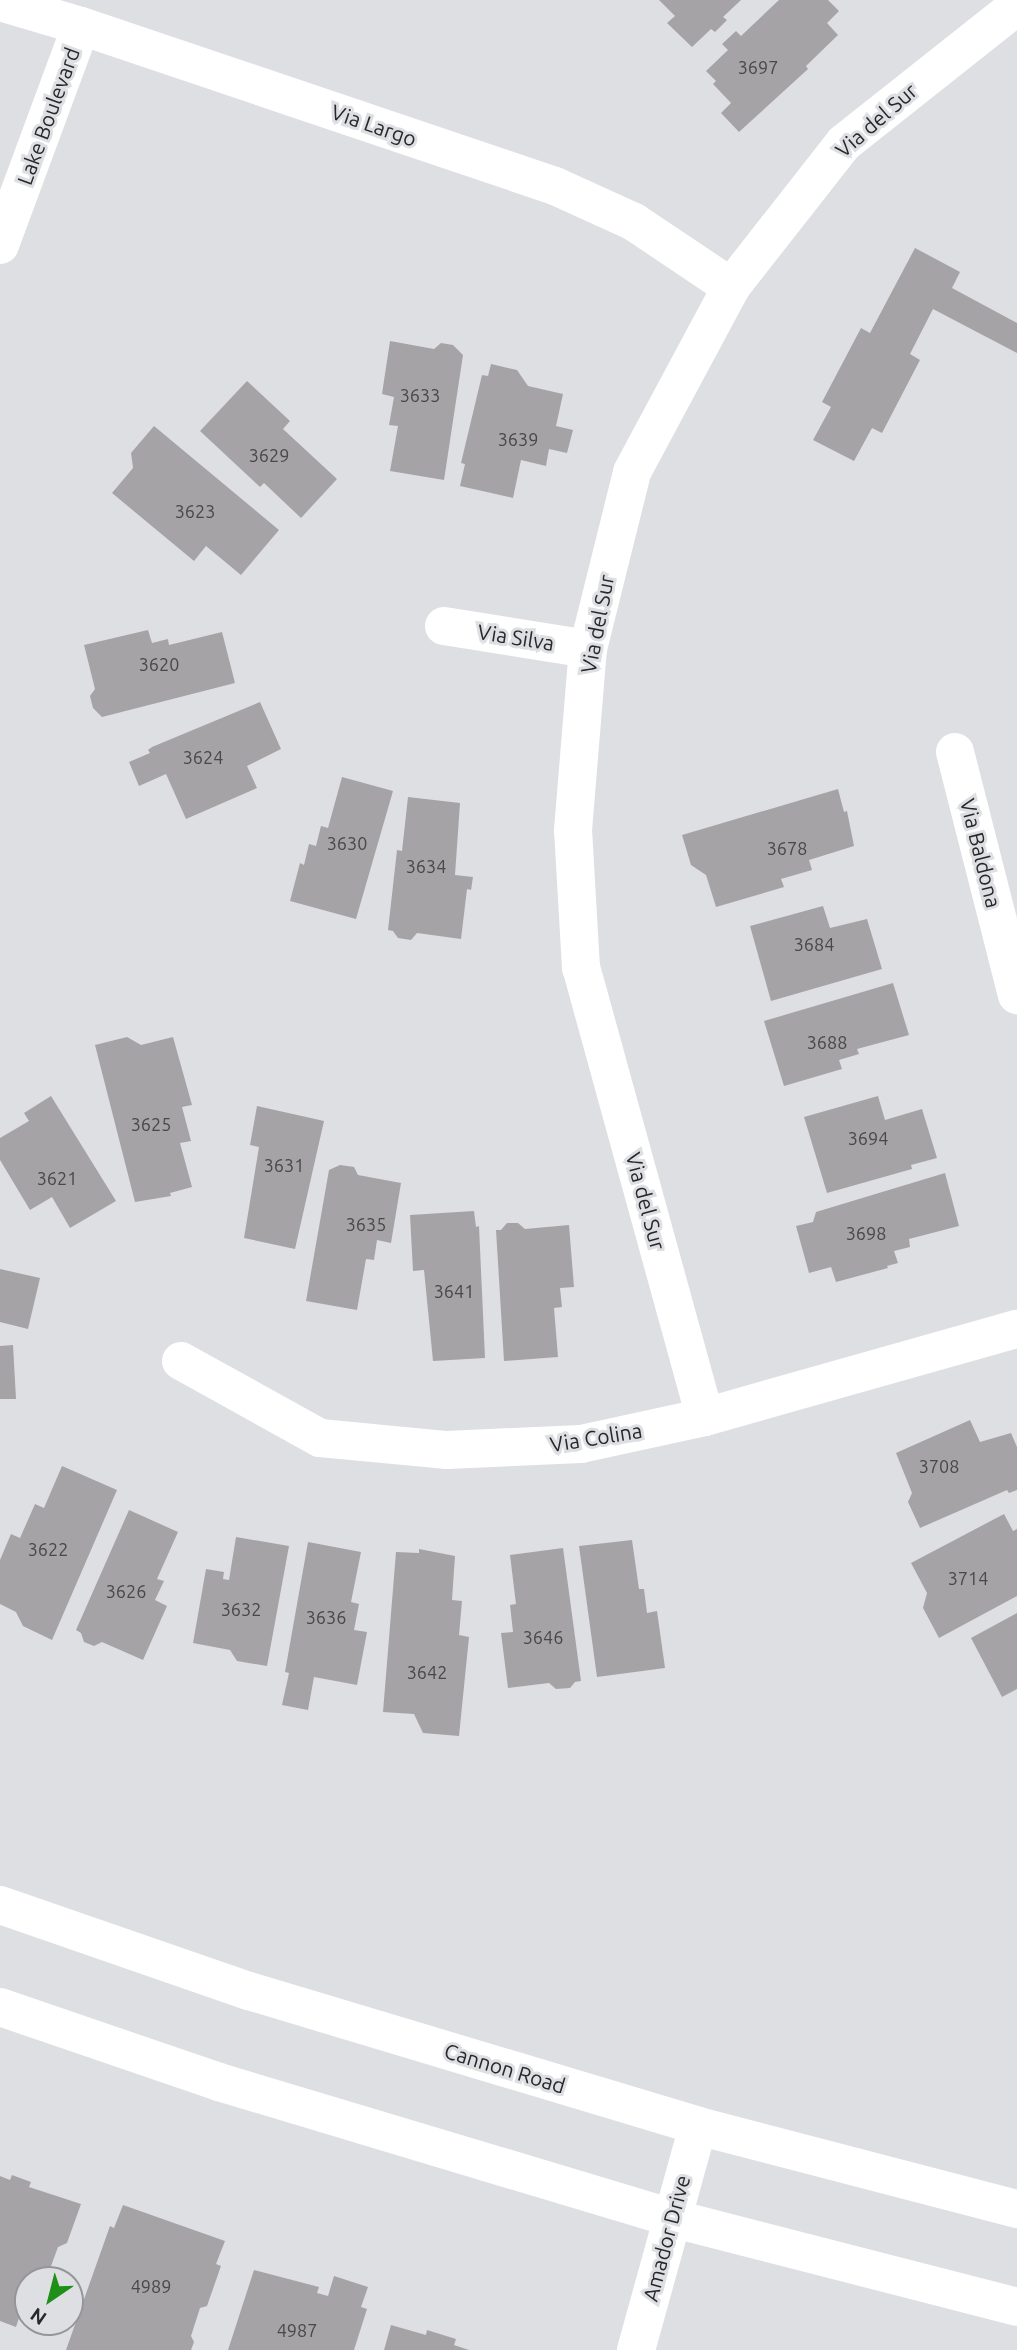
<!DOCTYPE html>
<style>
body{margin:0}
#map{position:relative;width:1017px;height:2350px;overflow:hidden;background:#dedfe3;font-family:Ubuntu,sans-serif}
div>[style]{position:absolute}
.building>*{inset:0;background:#a6a3a6}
.minor>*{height:38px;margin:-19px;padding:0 19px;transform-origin:19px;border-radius:19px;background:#fff}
.tertiary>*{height:38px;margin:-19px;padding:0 19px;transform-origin:19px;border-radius:19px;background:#fff}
.secondary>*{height:38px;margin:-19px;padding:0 19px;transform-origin:19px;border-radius:19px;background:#fff}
span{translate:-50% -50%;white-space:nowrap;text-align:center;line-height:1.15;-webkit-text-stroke:6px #dedfe3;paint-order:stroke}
.number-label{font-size:18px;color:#484749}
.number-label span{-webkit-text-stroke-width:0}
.street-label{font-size:21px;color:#28282a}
.north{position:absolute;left:14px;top:2266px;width:70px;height:70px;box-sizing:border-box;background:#dedfe3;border:2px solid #959699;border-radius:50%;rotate:215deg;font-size:19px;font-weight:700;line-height:28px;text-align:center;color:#28282a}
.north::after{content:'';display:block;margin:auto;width:24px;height:32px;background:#1e8f17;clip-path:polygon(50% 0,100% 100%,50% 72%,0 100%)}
</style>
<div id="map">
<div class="building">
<i style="clip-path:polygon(659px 0,741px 0,723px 17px,727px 20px,715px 32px,711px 29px,692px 47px,667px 23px,675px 16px)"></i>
<i style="clip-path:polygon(779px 0,828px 0,839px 11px,827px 23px,838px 35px,806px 66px,808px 69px,739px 132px,721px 113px,731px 103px,713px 84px,716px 81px,706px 71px,728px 50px,722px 44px,736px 31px,741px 36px)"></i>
<i style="clip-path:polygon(915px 248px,960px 272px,952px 288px,1017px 323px,1017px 353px,933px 309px,910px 354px,920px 360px,882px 433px,872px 428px,854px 461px,813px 440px,831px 407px,822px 402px,861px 328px,870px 333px)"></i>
<i style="clip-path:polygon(390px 341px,434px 349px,441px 343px,453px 345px,463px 355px,444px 480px,390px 471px,398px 426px,389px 425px,394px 397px,382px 394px)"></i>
<i style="clip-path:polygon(491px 364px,517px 370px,528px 386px,563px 394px,556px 426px,573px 430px,567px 453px,549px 449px,546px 466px,521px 460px,513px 498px,460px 486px,465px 464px,461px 463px,482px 375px,488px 376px)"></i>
<i style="clip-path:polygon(247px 381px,290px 421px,283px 429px,337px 479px,301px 518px,264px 483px,260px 487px,200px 431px)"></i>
<i style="clip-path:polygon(154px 426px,279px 530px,241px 575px,206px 546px,194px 561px,112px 493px,133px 468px,131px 453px)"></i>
<i style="clip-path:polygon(148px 630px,152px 643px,168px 639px,169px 645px,222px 632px,235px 683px,102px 717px,93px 708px,90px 696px,95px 689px,84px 645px)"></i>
<i style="clip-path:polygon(260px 702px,281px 749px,247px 766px,257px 788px,186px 819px,166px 774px,139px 786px,129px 762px,150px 753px,148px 750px,152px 747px)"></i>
<i style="clip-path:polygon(342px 777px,393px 791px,356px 919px,290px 901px,300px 863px,304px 865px,309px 844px,316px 846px,321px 826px,328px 828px)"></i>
<i style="clip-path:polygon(838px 789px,844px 812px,847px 811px,854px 846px,809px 860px,812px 870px,781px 879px,784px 887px,716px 907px,706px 875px,691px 865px,682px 835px)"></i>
<i style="clip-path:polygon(408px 797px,460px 803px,455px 875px,473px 877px,471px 890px,467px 889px,461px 939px,417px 933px,411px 940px,398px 938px,393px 931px,388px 930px,397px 850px,402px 851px)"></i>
<i style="clip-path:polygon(823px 906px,830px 928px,867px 919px,882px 969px,771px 1001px,750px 926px)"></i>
<i style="clip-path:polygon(893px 983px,909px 1035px,857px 1049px,859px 1054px,839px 1060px,842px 1069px,784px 1086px,764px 1021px)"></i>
<i style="clip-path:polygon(127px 1037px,141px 1045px,173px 1037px,192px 1105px,182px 1107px,191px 1141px,180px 1143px,192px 1187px,170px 1193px,171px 1196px,135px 1202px,95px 1045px)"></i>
<i style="clip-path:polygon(51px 1096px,116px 1201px,70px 1228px,52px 1197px,30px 1210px,0 1160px,0 1138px,29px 1121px,24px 1113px)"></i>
<i style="clip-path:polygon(878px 1096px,885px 1120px,922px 1109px,937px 1158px,911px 1165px,912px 1169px,827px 1193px,804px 1117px)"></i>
<i style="clip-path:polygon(257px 1106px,324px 1121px,295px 1249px,244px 1238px,259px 1147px,250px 1145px)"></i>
<i style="clip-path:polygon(340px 1165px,354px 1167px,358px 1175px,401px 1183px,391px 1243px,377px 1240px,374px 1260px,366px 1259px,357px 1310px,306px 1301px,329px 1170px)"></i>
<i style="clip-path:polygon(945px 1173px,959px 1226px,909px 1239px,910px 1247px,894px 1251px,898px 1263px,887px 1266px,888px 1268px,836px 1282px,831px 1267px,809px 1273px,796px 1226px,813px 1222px,816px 1212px)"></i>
<i style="clip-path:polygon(474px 1211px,476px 1227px,479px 1226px,485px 1358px,433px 1361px,424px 1270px,413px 1271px,410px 1215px)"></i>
<i style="clip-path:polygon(507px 1223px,518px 1223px,525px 1229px,569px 1225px,574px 1287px,560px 1288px,562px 1307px,554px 1308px,558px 1357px,504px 1361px,496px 1230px,501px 1230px)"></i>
<i style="clip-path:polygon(0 1269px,40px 1278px,28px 1329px,0 1322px)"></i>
<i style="clip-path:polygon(13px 1345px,16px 1399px,0 1399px,0 1346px)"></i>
<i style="clip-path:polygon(970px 1420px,980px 1442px,1011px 1433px,1017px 1447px,1017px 1490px,1009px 1493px,1007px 1490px,920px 1528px,908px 1502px,912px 1493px,896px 1453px)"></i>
<i style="clip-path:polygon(62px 1466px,117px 1490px,52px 1640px,23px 1626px,16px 1612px,0 1604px,0 1560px,11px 1534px,20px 1538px,35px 1504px,44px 1508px)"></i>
<i style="clip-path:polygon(129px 1510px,178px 1532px,157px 1579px,164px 1581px,155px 1600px,167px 1606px,143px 1660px,102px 1642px,94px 1646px,84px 1642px,81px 1633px,76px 1630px)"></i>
<i style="clip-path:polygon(1004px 1514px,1013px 1531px,1017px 1529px,1017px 1596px,939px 1638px,923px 1608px,927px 1593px,911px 1563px)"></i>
<i style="clip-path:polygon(236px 1537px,289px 1546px,267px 1666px,237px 1661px,230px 1650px,193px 1643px,206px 1569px,224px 1572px,223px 1579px,229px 1580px)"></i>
<i style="clip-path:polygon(632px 1540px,639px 1589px,644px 1589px,647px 1613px,657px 1611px,665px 1668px,597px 1677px,579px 1546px)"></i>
<i style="clip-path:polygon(308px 1542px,361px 1552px,351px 1602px,359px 1604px,354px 1630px,367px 1632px,357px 1685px,314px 1677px,308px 1710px,282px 1705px,289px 1673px,285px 1672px)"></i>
<i style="clip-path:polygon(563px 1548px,581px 1681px,575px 1682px,570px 1688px,556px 1689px,549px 1683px,508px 1688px,501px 1633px,513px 1632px,510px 1605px,516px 1604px,510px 1555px)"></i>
<i style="clip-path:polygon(419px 1549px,455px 1556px,452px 1600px,462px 1601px,459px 1635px,469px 1637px,459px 1736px,423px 1733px,414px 1714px,383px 1712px,396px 1552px,419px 1553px)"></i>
<i style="clip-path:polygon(1017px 1613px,1017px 1689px,1002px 1697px,971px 1638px)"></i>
<i style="clip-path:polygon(12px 2175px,31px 2182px,29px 2187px,81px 2204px,67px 2243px,58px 2247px,50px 2269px,55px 2276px,54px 2280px,28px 2280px,28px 2301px,25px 2300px,16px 2327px,0 2321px,0 2176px,10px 2180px)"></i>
<i style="clip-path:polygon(123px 2205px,225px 2241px,216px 2264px,221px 2266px,207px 2306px,200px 2308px,191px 2336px,194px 2342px,191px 2350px,66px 2350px,110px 2226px,114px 2228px)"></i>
<i style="clip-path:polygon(254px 2270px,319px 2287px,317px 2293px,328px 2296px,334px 2276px,368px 2287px,361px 2307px,367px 2309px,354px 2350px,228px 2350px)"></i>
<i style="clip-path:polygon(391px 2325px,426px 2335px,427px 2330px,456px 2339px,454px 2345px,469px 2350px,384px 2350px)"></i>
</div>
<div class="minor">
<i style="left:0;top:2px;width:84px;rotate:16.5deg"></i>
<i style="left:81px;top:26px;width:500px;rotate:18.65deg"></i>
<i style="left:555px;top:186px;width:87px;rotate:24.5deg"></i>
<i style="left:634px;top:222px;width:117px;rotate:33.8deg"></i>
<i style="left:444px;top:626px;width:146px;rotate:9.1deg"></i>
<i style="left:955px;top:752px;width:251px;rotate:75.7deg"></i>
<i style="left:181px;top:1361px;width:159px;rotate:29deg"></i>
<i style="left:320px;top:1438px;width:128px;rotate:5.4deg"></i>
<i style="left:447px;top:1450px;width:134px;rotate:-2.6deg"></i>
<i style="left:581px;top:1444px;width:127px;rotate:-12.3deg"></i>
<i style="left:705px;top:1417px;width:324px;rotate:-15.8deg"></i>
<i style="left:705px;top:1417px;width:466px;rotate:-105.4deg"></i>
<i style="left:581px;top:968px;width:138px;rotate:-93.3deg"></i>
<i style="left:573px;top:830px;width:182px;rotate:-85.3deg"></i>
<i style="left:588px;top:649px;width:182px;rotate:-76deg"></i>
<i style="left:632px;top:472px;width:210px;rotate:-61.8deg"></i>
<i style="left:731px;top:287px;width:183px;rotate:-51.9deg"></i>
<i style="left:844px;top:143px;width:221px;rotate:-38.4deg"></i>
<i style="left:636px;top:2350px;width:232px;rotate:-74.5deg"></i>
</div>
<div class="tertiary">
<i style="left:0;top:245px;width:233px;rotate:-69.7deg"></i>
</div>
<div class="secondary">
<i style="left:0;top:1905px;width:263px;rotate:19.1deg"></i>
<i style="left:249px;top:1991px;width:469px;rotate:16.7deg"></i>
<i style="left:698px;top:2126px;width:330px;rotate:14.6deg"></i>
<i style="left:0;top:2007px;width:231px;rotate:18.9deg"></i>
<i style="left:219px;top:2082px;width:472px;rotate:16.7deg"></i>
<i style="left:671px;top:2218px;width:357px;rotate:14.4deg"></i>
</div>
<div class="number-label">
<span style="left:758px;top:67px">3697</span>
<span style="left:420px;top:395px">3633</span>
<span style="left:518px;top:439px">3639</span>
<span style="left:269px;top:455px">3629</span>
<span style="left:195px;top:511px">3623</span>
<span style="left:159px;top:664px">3620</span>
<span style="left:203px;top:757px">3624</span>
<span style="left:347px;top:843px">3630</span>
<span style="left:787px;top:848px">3678</span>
<span style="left:426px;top:866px">3634</span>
<span style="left:814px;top:944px">3684</span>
<span style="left:827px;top:1042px">3688</span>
<span style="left:151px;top:1124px">3625</span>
<span style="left:868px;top:1138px">3694</span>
<span style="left:284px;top:1165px">3631</span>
<span style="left:57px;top:1178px">3621</span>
<span style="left:366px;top:1224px">3635</span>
<span style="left:866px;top:1233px">3698</span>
<span style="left:454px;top:1291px">3641</span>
<span style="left:939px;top:1466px">3708</span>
<span style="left:48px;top:1549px">3622</span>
<span style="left:968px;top:1578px">3714</span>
<span style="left:126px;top:1591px">3626</span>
<span style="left:241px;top:1609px">3632</span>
<span style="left:326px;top:1617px">3636</span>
<span style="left:543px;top:1637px">3646</span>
<span style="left:427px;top:1672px">3642</span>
<span style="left:151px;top:2286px">4989</span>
<span style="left:297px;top:2330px">4987</span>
</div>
<div class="street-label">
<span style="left:48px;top:116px;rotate:-70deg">Lake Boulevard</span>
<span style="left:876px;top:120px;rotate:-41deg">Via del Sur</span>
<span style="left:374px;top:125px;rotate:19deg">Via Largo</span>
<span style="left:597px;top:624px;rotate:-79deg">Via del Sur</span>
<span style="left:516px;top:637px;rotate:9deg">Via Silva</span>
<span style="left:981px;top:853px;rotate:76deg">Via Baldona</span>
<span style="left:646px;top:1201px;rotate:75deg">Via del Sur</span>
<span style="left:596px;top:1437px;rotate:-9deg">Via Colina</span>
<span style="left:505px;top:2068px;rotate:17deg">Cannon Road</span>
<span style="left:666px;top:2238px;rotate:-75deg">Amador Drive</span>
</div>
<div class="north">N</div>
</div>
